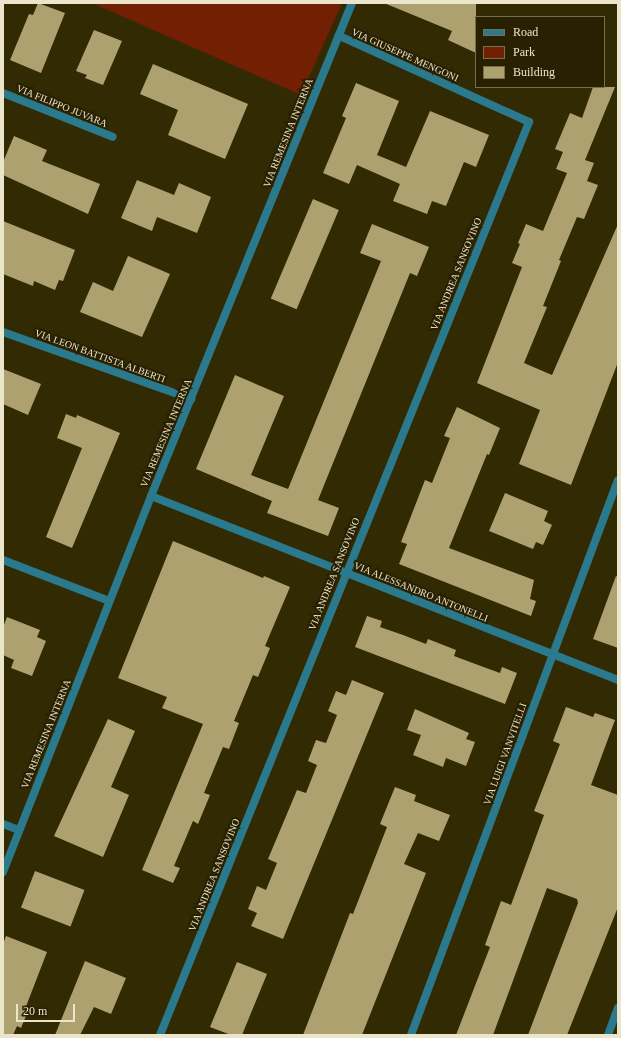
<!DOCTYPE html>
<style>
body{margin:0}
#map{position:relative;width:621px;height:1038px;overflow:hidden;background:#322a03;font-family:"Times New Roman",serif}
div>[style]{position:absolute}
.green>*{inset:0;background:#721f03}
.building>*{inset:0;background:#ada26f;transform-origin:0 0}
.minor>*{height:8px;margin:-4px;padding:0 4px;transform-origin:4px;border-radius:4px;background:#2a798d}
.tertiary>*{height:8px;margin:-4px;padding:0 4px;transform-origin:4px;border-radius:4px;background:#2a798d}
span{translate:-50% -50%;white-space:nowrap;text-align:center;line-height:1.15;-webkit-text-stroke:4px #282000;paint-order:stroke}
.street-label{font-size:10px;color:#eae5cb}
.frame{position:absolute;inset:0;border:4px solid #eae5cb;pointer-events:none}
.legend{position:absolute;left:475px;top:16px;width:130px;height:72px;box-sizing:border-box;background:#282000;border:1px solid #766f51;margin:0;padding:5px 7px;list-style:none;font-size:12px;color:#eae5cb}
.legend li{display:flex;align-items:center;gap:8px;height:20px}
.legend b{width:20px;border:1px solid #766f51}
.scale{position:absolute;left:16px;top:1004px;width:59px;height:18px;box-sizing:border-box;border:2px solid #eae5cb;border-top:0;padding-left:5px;font-size:12px;line-height:14px;white-space:nowrap;color:#eae5cb;-webkit-text-stroke:3px #282000;paint-order:stroke}
</style>
<div id="map">
<div class="green">
<i style="clip-path:polygon(92px 3px,342px 3px,301px 95px)"></i>
</div>
<div class="building">
<i style="clip-path:polygon(38px 3px,65px 13px,41px 73px,10px 60px,29px 14px,33px 15px)"></i>
<i style="clip-path:polygon(384px 3px,476px 3px,476px 53px,448px 40px,452px 31px)"></i>
<i style="clip-path:polygon(94px 30px,122px 41px,103px 85px,85px 78px,87px 75px,76px 71px)"></i>
<i style="clip-path:polygon(153px 64px,248px 104px,225px 159px,168px 135px,178px 110px,140px 94px)"></i>
<i style="clip-path:polygon(356px 83px,399px 101px,377px 155px,406px 167px,430px 111px,489px 135px,476px 167px,464px 162px,446px 206px,432px 201px,427px 214px,393px 201px,400px 184px,357px 165px,349px 184px,323px 173px,346px 118px,342px 116px)"></i>
<i style="clip-path:polygon(593px 87px,615px 87px,585px 160px,594px 163px,587px 181px,598px 185px,584px 219px,577px 217px,559px 260px,561px 261px,543px 306px,547px 307px,524px 363px,552px 375px,618px 224px,618px 362px,571px 485px,519px 464px,540px 410px,477px 383px,522px 267px,512px 263px,520px 244px,518px 243px,526px 224px,543px 231px,567px 173px,556px 169px,563px 152px,555px 149px,570px 113px,582px 118px)"></i>
<i style="clip-path:polygon(14px 136px,47px 150px,42px 161px,100px 184px,88px 214px,3px 175px,3px 162px)"></i>
<i style="clip-path:polygon(137px 180px,174px 195px,179px 183px,211px 197px,197px 233px,157px 217px,152px 231px,121px 218px)"></i>
<i style="left:313px;top:199px;width:28px;height:108px;rotate:23deg"></i>
<i style="clip-path:polygon(3px 221px,75px 250px,63px 281px,59px 280px,55px 290px,34px 281px,33px 286px,3px 274px)"></i>
<i style="clip-path:polygon(372px 224px,429px 247px,417px 276px,410px 273px,318px 500px,339px 508px,328px 536px,267px 513px,272px 501px,196px 469px,235px 375px,284px 396px,251px 475px,288px 489px,381px 261px,360px 253px)"></i>
<i style="clip-path:polygon(128px 256px,170px 274px,142px 337px,80px 312px,93px 282px,113px 291px)"></i>
<i style="clip-path:polygon(3px 369px,41px 384px,28px 415px,3px 404px)"></i>
<i style="clip-path:polygon(457px 407px,500px 428px,489px 455px,487px 454px,449px 548px,534px 580px,530px 599px,536px 601px,531px 616px,399px 564px,407px 544px,401px 542px,425px 480px,432px 483px,450px 438px,444px 436px)"></i>
<i style="clip-path:polygon(66px 414px,76px 418px,77px 415px,120px 433px,72px 548px,46px 537px,82px 448px,57px 438px)"></i>
<i style="clip-path:polygon(505px 493px,548px 511px,544px 521px,552px 525px,543px 545px,536px 542px,533px 549px,489px 531px)"></i>
<i style="clip-path:polygon(173px 541px,263px 578px,264px 576px,290px 587px,265px 646px,270px 648px,258px 677px,253px 675px,234px 721px,239px 723px,229px 749px,223px 747px,204px 793px,210px 795px,198px 824px,193px 821px,174px 866px,180px 868px,173px 883px,142px 870px,203px 724px,162px 708px,167px 697px,118px 678px)"></i>
<i style="clip-path:polygon(616px 576px,618px 577px,618px 648px,593px 639px)"></i>
<i style="clip-path:polygon(367px 616px,382px 621px,380px 627px,403px 635px,426px 644px,428px 639px,456px 650px,454px 656px,478px 665px,500px 673px,502px 667px,517px 673px,505px 704px,355px 647px)"></i>
<i style="clip-path:polygon(7px 617px,40px 630px,37px 637px,46px 641px,32px 676px,11px 668px,14px 660px,3px 655px,3px 627px)"></i>
<i style="clip-path:polygon(352px 680px,384px 693px,283px 939px,251px 926px,257px 913px,248px 909px,257px 886px,266px 890px,277px 863px,268px 859px,297px 790px,306px 793px,317px 765px,308px 761px,316px 740px,326px 743px,337px 715px,328px 711px,336px 691px,346px 695px)"></i>
<i style="clip-path:polygon(566px 707px,593px 717px,595px 713px,615px 720px,591px 785px,618px 795px,618px 907px,567px 1035px,528px 1035px,578px 903px,577px 899px,547px 888px,493px 1035px,456px 1035px,490px 947px,485px 945px,501px 901px,511px 905px,544px 815px,534px 811px,560px 744px,553px 741px)"></i>
<i style="clip-path:polygon(415px 709px,469px 733px,466px 739px,475px 742px,466px 766px,446px 758px,443px 767px,413px 755px,421px 735px,407px 730px)"></i>
<i style="clip-path:polygon(108px 719px,135px 731px,111px 787px,129px 795px,103px 857px,54px 836px)"></i>
<i style="clip-path:polygon(395px 787px,416px 795px,414px 801px,450px 815px,439px 841px,418px 833px,404px 864px,426px 873px,362px 1035px,303px 1035px,350px 913px,353px 914px,387px 827px,380px 824px)"></i>
<i style="left:35px;top:871px;width:53px;height:39px;rotate:21deg"></i>
<i style="clip-path:polygon(6px 936px,47px 952px,25px 1009px,28px 1011px,21px 1028px,17px 1026px,13px 1035px,3px 1035px,3px 944px)"></i>
<i style="clip-path:polygon(85px 961px,126px 978px,111px 1014px,94px 1007px,80px 1035px,55px 1035px)"></i>
<i style="clip-path:polygon(237px 962px,267px 974px,242px 1035px,231px 1035px,210px 1027px)"></i>
</div>
<div class="minor">
<i style="left:3px;top:93px;width:118px;rotate:21.8deg"></i>
<i style="left:3px;top:332px;width:200px;rotate:19.6deg"></i>
<i style="left:151px;top:496px;width:502px;rotate:21.5deg"></i>
<i style="left:3px;top:560px;width:114px;rotate:21.1deg"></i>
<i style="left:3px;top:824px;width:17px;rotate:21deg"></i>
<i style="left:160px;top:1035px;width:985px;rotate:-67.99deg"></i>
<i style="left:529px;top:122px;width:209px;rotate:-155.6deg"></i>
<i style="left:411px;top:1035px;width:592px;rotate:-69.55deg"></i>
<i style="left:608px;top:1035px;width:29px;rotate:-70deg"></i>
</div>
<div class="tertiary">
<i style="left:3px;top:872px;width:404px;rotate:-68.5deg"></i>
<i style="left:151px;top:496px;width:532px;rotate:-67.82deg"></i>
</div>
<div class="street-label">
<span style="left:405px;top:55px;rotate:24deg">VIA GIUSEPPE MENGONI</span>
<span style="left:62px;top:106px;rotate:22deg">VIA FILIPPO JUVARA</span>
<span style="left:288px;top:133px;rotate:-68deg">VIA REMESINA INTERNA</span>
<span style="left:456px;top:274px;rotate:-68deg">VIA ANDREA SANSOVINO</span>
<span style="left:100px;top:356px;rotate:20deg">VIA LEON BATTISTA ALBERTI</span>
<span style="left:166px;top:433px;rotate:-67deg">VIA REMESINA INTERNA</span>
<span style="left:334px;top:574px;rotate:-68deg">VIA ANDREA SANSOVINO</span>
<span style="left:421px;top:592px;rotate:22deg">VIA ALESSANDRO ANTONELLI</span>
<span style="left:46px;top:734px;rotate:-68deg">VIA REMESINA INTERNA</span>
<span style="left:505px;top:754px;rotate:-70deg">VIA LUIGI VANVITELLI</span>
<span style="left:214px;top:875px;rotate:-68deg">VIA ANDREA SANSOVINO</span>
</div>
<div class="frame"></div>
<ul class="legend">
<li><b style="height:5px;background:#2a798d"></b>Road</li>
<li><b style="height:11px;background:#721f03"></b>Park</li>
<li><b style="height:11px;background:#ada26f"></b>Building</li>
</ul>
<div class="scale">20 m</div>
</div>
